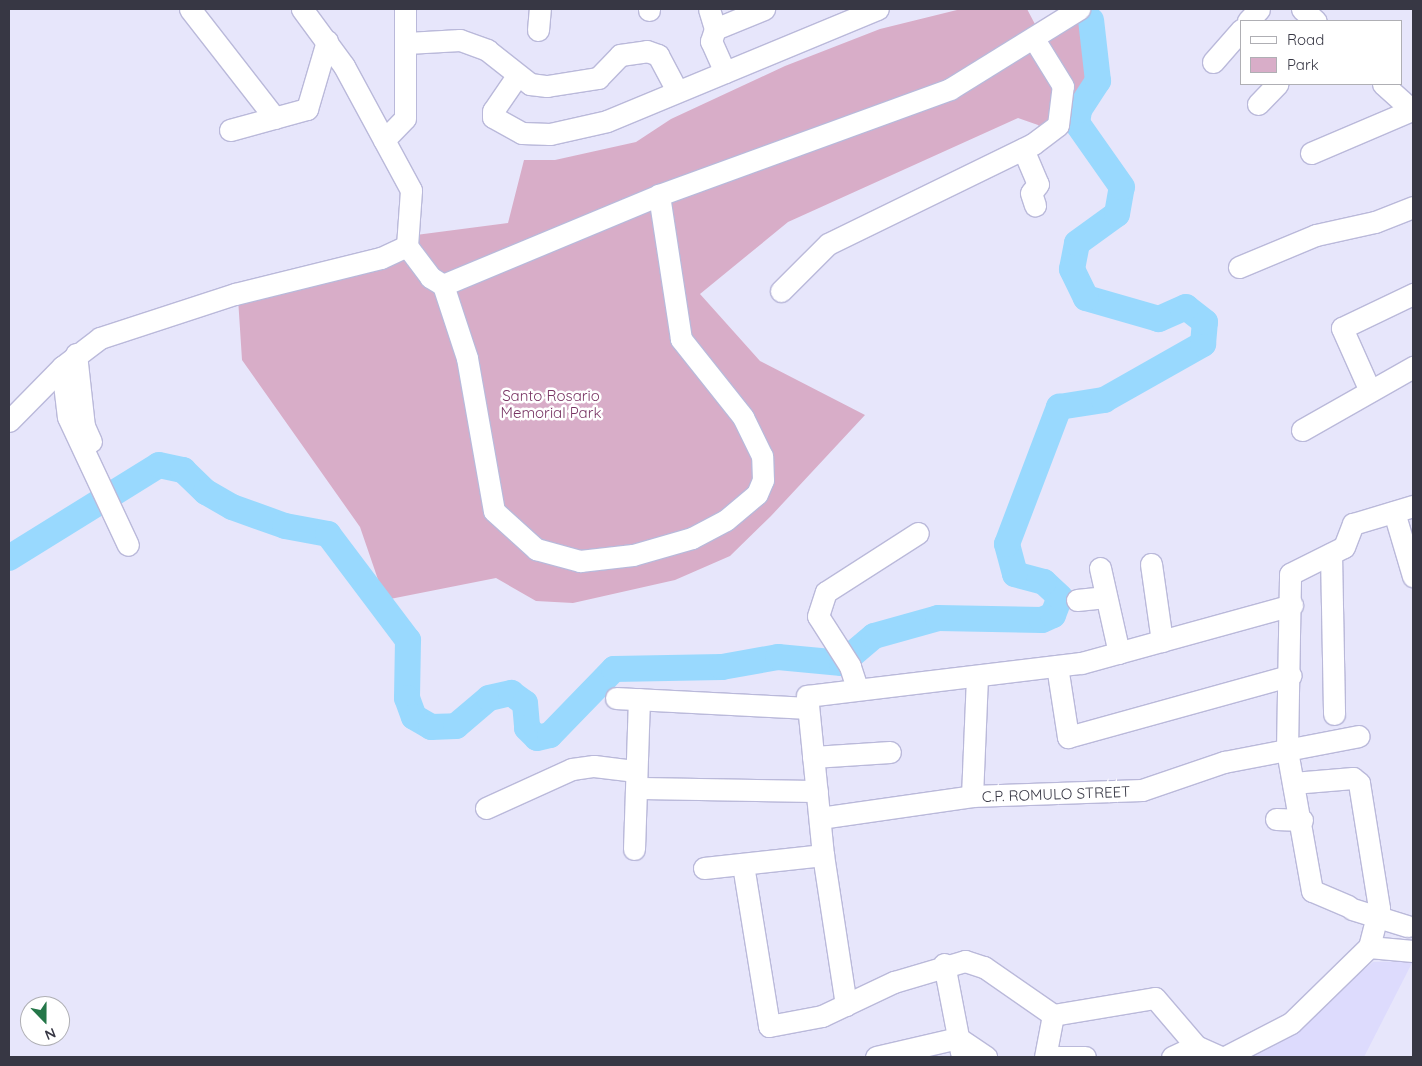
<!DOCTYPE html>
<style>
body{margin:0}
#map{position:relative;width:1422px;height:1066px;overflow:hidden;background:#e7e6fb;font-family:Quicksand,sans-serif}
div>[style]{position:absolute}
.built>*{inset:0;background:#dddbfd}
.green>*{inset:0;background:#d8adc8}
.river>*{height:26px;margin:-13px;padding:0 13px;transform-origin:13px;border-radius:13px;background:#99d9fe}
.roads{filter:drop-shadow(1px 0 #bab9da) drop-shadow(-1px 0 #bab9da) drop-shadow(0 1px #bab9da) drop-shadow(0 -1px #bab9da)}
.minor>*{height:21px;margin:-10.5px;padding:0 10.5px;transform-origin:10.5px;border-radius:10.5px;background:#fff}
span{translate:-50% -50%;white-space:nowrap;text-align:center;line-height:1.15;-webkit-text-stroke:5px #fff;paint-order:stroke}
.park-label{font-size:15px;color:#783463}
.street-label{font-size:15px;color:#373744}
.frame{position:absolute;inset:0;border:10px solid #373744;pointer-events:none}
.legend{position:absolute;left:1240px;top:20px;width:162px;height:65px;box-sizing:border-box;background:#fff;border:1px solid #afafb4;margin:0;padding:6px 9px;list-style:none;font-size:15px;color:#373744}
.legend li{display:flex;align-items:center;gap:10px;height:25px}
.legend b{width:25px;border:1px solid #afafb4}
.north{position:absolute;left:20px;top:996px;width:50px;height:50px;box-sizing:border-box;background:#fff;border:1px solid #afafb4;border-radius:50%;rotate:158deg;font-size:14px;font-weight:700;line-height:20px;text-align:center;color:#373744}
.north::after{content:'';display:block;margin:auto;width:18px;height:22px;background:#247648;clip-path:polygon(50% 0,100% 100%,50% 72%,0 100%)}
</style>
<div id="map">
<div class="built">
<i style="clip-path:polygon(1413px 961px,1364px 1057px,1234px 1057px,1294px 1027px,1373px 962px)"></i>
</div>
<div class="green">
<i style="clip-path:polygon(961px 9px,1027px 9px,1037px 28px,1081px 20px,1088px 86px,1068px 112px,1067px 131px,1050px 139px,1038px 125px,1018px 118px,788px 222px,700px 294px,760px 361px,865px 415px,771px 516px,730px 556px,675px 580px,573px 603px,536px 601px,496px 578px,385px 600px,360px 527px,242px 360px,238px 298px,408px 259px,416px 235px,508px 223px,524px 160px,555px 160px,636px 142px,671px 119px,785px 66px,880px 29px)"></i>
</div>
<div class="river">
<i style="left:9px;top:558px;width:176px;rotate:-31.8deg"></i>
<i style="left:159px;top:465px;width:25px;rotate:12deg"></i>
<i style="left:183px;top:470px;width:32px;rotate:44deg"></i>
<i style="left:206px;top:492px;width:30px;rotate:30deg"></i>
<i style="left:232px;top:507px;width:56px;rotate:19.7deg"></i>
<i style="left:285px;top:526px;width:44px;rotate:10.5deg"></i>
<i style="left:328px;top:534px;width:133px;rotate:53deg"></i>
<i style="left:408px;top:640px;width:58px;rotate:91deg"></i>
<i style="left:407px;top:698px;width:20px;rotate:70deg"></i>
<i style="left:414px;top:717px;width:20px;rotate:30deg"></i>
<i style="left:431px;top:727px;width:25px;rotate:-2deg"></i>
<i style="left:456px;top:726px;width:43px;rotate:-40.3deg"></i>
<i style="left:489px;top:698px;width:23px;rotate:-13deg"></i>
<i style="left:511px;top:693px;width:17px;rotate:36deg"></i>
<i style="left:525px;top:703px;width:25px;rotate:85deg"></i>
<i style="left:527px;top:728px;width:14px;rotate:45deg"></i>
<i style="left:537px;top:738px;width:13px;rotate:-13deg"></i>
<i style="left:550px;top:735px;width:92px;rotate:-45.9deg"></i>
<i style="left:614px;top:669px;width:108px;rotate:-1.1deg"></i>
<i style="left:722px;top:667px;width:57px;rotate:-10.1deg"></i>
<i style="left:778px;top:657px;width:64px;rotate:5.4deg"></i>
<i style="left:842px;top:663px;width:42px;rotate:-40.2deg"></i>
<i style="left:874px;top:636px;width:66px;rotate:-15.7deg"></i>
<i style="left:938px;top:618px;width:104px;rotate:1.1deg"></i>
<i style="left:1042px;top:620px;width:12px;rotate:-24deg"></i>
<i style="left:1053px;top:615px;width:19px;rotate:-69deg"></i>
<i style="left:1060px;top:597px;width:22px;rotate:-137deg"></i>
<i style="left:1044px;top:582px;width:30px;rotate:-165deg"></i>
<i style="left:1015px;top:574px;width:31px;rotate:-105deg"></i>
<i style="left:1007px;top:544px;width:147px;rotate:-69.2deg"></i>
<i style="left:1059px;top:407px;width:46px;rotate:-8.8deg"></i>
<i style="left:1104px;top:400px;width:114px;rotate:-29.5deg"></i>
<i style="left:1203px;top:344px;width:22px;rotate:-85deg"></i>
<i style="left:1205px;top:322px;width:24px;rotate:-142deg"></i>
<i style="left:1186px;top:307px;width:30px;rotate:156deg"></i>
<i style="left:1159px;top:319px;width:76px;rotate:-164deg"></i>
<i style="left:1086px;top:298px;width:32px;rotate:-116deg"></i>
<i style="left:1072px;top:269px;width:26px;rotate:-79deg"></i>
<i style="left:1077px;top:243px;width:49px;rotate:-35.9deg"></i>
<i style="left:1117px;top:214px;width:27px;rotate:-80deg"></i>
<i style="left:1122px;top:187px;width:78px;rotate:-125.1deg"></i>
<i style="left:1077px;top:123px;width:13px;rotate:-81deg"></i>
<i style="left:1079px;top:110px;width:35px;rotate:-57deg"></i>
<i style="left:1098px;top:81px;width:61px;rotate:-96.5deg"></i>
</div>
<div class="roads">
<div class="minor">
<i style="left:190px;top:9px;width:138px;rotate:52.1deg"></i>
<i style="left:709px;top:9px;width:21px;rotate:73deg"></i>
<i style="left:715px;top:29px;width:13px;rotate:108deg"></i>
<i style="left:711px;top:41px;width:34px;rotate:66deg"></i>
<i style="left:1302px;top:9px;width:18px;rotate:41deg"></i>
<i style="left:649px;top:10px;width:1px;rotate:-90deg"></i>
<i style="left:1248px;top:21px;width:16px;rotate:-47deg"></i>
<i style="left:715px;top:29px;width:53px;rotate:-22.2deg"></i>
<i style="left:538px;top:30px;width:21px;rotate:-85deg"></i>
<i style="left:407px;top:43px;width:53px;rotate:-3.2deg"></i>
<i style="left:460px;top:40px;width:29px;rotate:20deg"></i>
<i style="left:487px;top:50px;width:55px;rotate:38.3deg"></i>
<i style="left:530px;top:84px;width:17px;rotate:7deg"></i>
<i style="left:547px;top:86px;width:52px;rotate:-8.9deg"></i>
<i style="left:598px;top:78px;width:32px;rotate:-46deg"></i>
<i style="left:620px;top:55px;width:27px;rotate:-8deg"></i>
<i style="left:647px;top:51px;width:12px;rotate:20deg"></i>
<i style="left:658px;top:55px;width:40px;rotate:62deg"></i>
<i style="left:1213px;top:62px;width:43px;rotate:-48.8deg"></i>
<i style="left:517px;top:76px;width:42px;rotate:124.4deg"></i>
<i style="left:493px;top:111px;width:6px;rotate:90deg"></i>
<i style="left:493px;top:117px;width:33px;rotate:29deg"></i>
<i style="left:522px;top:133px;width:28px;rotate:2deg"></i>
<i style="left:550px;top:134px;width:58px;rotate:-12.8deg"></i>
<i style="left:607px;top:121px;width:293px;rotate:-22.5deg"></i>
<i style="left:1383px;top:84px;width:40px;rotate:42deg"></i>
<i style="left:1258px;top:104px;width:28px;rotate:-46deg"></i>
<i style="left:230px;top:130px;width:80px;rotate:-15.3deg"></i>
<i style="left:307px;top:109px;width:71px;rotate:-73.6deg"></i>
<i style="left:384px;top:140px;width:30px;rotate:-46deg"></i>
<i style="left:405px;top:118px;width:109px;rotate:-90deg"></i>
<i style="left:1023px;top:149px;width:38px;rotate:67deg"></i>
<i style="left:1038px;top:184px;width:11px;rotate:128deg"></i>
<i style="left:1031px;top:193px;width:13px;rotate:72deg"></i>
<i style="left:1311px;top:153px;width:110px;rotate:-23.1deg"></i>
<i style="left:407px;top:246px;width:39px;rotate:53deg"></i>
<i style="left:430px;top:277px;width:15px;rotate:32deg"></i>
<i style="left:443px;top:285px;width:77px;rotate:71.8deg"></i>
<i style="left:467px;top:358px;width:155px;rotate:80deg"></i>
<i style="left:494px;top:511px;width:57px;rotate:42.1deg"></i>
<i style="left:536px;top:549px;width:46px;rotate:15.3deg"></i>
<i style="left:580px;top:561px;width:53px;rotate:-6.5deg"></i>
<i style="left:633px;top:555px;width:61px;rotate:-16.1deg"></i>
<i style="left:692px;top:538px;width:38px;rotate:-28deg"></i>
<i style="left:726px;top:520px;width:40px;rotate:-40deg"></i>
<i style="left:757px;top:494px;width:15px;rotate:-67deg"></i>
<i style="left:763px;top:480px;width:24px;rotate:-92deg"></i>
<i style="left:762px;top:456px;width:43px;rotate:-116deg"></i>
<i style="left:743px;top:417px;width:100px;rotate:-128.5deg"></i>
<i style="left:681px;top:339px;width:146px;rotate:-98.7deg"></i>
<i style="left:1239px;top:267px;width:83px;rotate:-22.6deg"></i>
<i style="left:1316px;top:235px;width:60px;rotate:-12.4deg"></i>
<i style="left:1375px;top:222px;width:41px;rotate:-21.5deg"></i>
<i style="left:443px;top:285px;width:234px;rotate:-22.6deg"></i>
<i style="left:659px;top:195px;width:310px;rotate:-20deg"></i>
<i style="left:950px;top:89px;width:152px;rotate:-31.8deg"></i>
<i style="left:781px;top:291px;width:66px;rotate:-45deg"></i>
<i style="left:828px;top:244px;width:228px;rotate:-26deg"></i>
<i style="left:1033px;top:144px;width:31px;rotate:-37deg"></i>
<i style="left:1058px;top:125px;width:39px;rotate:-83deg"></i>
<i style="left:1063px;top:86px;width:55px;rotate:-121.7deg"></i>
<i style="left:76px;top:354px;width:72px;rotate:83.7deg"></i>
<i style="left:84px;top:426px;width:17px;rotate:66deg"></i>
<i style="left:62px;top:367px;width:50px;rotate:83.2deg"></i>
<i style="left:68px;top:417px;width:141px;rotate:64.9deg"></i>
<i style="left:1370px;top:391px;width:69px;rotate:-114deg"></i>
<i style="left:1342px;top:328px;width:79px;rotate:-25.6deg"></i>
<i style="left:9px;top:421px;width:76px;rotate:-45.5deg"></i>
<i style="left:62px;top:367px;width:48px;rotate:-37.3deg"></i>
<i style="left:100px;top:338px;width:142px;rotate:-18.1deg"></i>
<i style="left:235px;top:294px;width:150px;rotate:-13.9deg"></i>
<i style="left:381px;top:258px;width:29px;rotate:-25deg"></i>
<i style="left:407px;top:246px;width:56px;rotate:-85.9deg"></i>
<i style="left:411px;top:190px;width:141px;rotate:-118.4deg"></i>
<i style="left:344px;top:66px;width:71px;rotate:-126.4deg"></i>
<i style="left:1302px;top:430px;width:128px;rotate:-29.6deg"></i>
<i style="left:1394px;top:512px;width:67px;rotate:73.5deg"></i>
<i style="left:1331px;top:554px;width:160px;rotate:88.9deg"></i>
<i style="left:1151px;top:564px;width:78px;rotate:81.9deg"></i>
<i style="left:1100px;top:568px;width:87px;rotate:77.4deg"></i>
<i style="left:1077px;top:600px;width:29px;rotate:-6deg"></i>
<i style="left:1057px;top:666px;width:72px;rotate:81.2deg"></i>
<i style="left:1068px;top:737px;width:231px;rotate:-15.5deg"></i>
<i style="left:857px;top:688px;width:23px;rotate:-108deg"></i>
<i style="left:850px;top:666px;width:59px;rotate:-122.6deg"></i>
<i style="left:818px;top:616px;width:25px;rotate:-72deg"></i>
<i style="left:826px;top:592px;width:109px;rotate:-32.7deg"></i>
<i style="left:616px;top:698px;width:192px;rotate:3deg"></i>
<i style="left:813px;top:757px;width:77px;rotate:-3.7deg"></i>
<i style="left:1293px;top:783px;width:60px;rotate:-4.8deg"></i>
<i style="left:1353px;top:778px;width:8px;rotate:40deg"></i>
<i style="left:1359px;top:783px;width:127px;rotate:80.9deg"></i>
<i style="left:1379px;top:908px;width:40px;rotate:104.4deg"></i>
<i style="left:638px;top:788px;width:179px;rotate:1deg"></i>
<i style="left:972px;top:796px;width:120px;rotate:-87.6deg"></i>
<i style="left:486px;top:808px;width:94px;rotate:-24.4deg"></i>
<i style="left:572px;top:769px;width:22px;rotate:-8deg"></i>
<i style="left:594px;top:766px;width:40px;rotate:7.1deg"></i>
<i style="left:820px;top:818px;width:154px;rotate:-8.2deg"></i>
<i style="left:972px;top:796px;width:170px;rotate:-2deg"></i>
<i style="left:1142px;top:790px;width:87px;rotate:-18.9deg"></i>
<i style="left:1224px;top:762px;width:137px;rotate:-10.9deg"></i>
<i style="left:1276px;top:819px;width:26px;rotate:2deg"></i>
<i style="left:634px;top:849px;width:150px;rotate:-88.1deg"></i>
<i style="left:743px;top:865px;width:163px;rotate:80.8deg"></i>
<i style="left:769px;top:1026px;width:54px;rotate:-10.7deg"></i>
<i style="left:822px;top:1016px;width:80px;rotate:-25.3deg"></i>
<i style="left:894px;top:982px;width:74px;rotate:-16.5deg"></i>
<i style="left:965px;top:961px;width:20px;rotate:18deg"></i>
<i style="left:984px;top:967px;width:84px;rotate:34.8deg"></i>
<i style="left:704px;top:868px;width:120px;rotate:-6.2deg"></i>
<i style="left:1348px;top:906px;width:39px;rotate:-157deg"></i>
<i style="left:1312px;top:891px;width:143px;rotate:-100.1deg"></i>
<i style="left:1287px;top:750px;width:176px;rotate:-89deg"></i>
<i style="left:1290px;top:574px;width:60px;rotate:-26.6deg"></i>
<i style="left:1344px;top:547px;width:25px;rotate:-69deg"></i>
<i style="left:1353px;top:524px;width:63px;rotate:-16.7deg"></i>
<i style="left:1352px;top:909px;width:58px;rotate:17.2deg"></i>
<i style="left:944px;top:964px;width:90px;rotate:79.1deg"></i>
<i style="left:846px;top:1005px;width:152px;rotate:-98.7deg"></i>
<i style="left:823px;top:855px;width:160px;rotate:-95.7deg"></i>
<i style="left:807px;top:696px;width:276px;rotate:-6.9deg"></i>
<i style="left:1081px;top:663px;width:219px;rotate:-15.4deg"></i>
<i style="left:1053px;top:1015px;width:103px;rotate:-9.5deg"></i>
<i style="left:1155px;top:998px;width:63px;rotate:49.5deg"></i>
<i style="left:1196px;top:1046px;width:27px;rotate:24deg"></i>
<i style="left:876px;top:1057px;width:84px;rotate:-13deg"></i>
<i style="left:958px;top:1038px;width:34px;rotate:34deg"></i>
<i style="left:1045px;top:1057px;width:43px;rotate:-79.2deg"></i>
<i style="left:1050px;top:1057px;width:35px"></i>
<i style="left:1172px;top:1057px;width:26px;rotate:-25deg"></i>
<i style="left:1225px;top:1057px;width:74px;rotate:-27.3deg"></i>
<i style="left:1291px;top:1023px;width:109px;rotate:-44.3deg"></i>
<i style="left:1369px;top:947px;width:44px;rotate:5.2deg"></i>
</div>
</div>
<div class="park-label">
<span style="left:551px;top:404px">Santo Rosario<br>Memorial Park</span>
</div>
<div class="street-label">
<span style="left:1056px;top:794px;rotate:-2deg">C.P. ROMULO STREET</span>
</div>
<div class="frame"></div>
<ul class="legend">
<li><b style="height:6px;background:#fff"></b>Road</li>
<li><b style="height:14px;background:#d8adc8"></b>Park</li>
</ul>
<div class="north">N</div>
</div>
